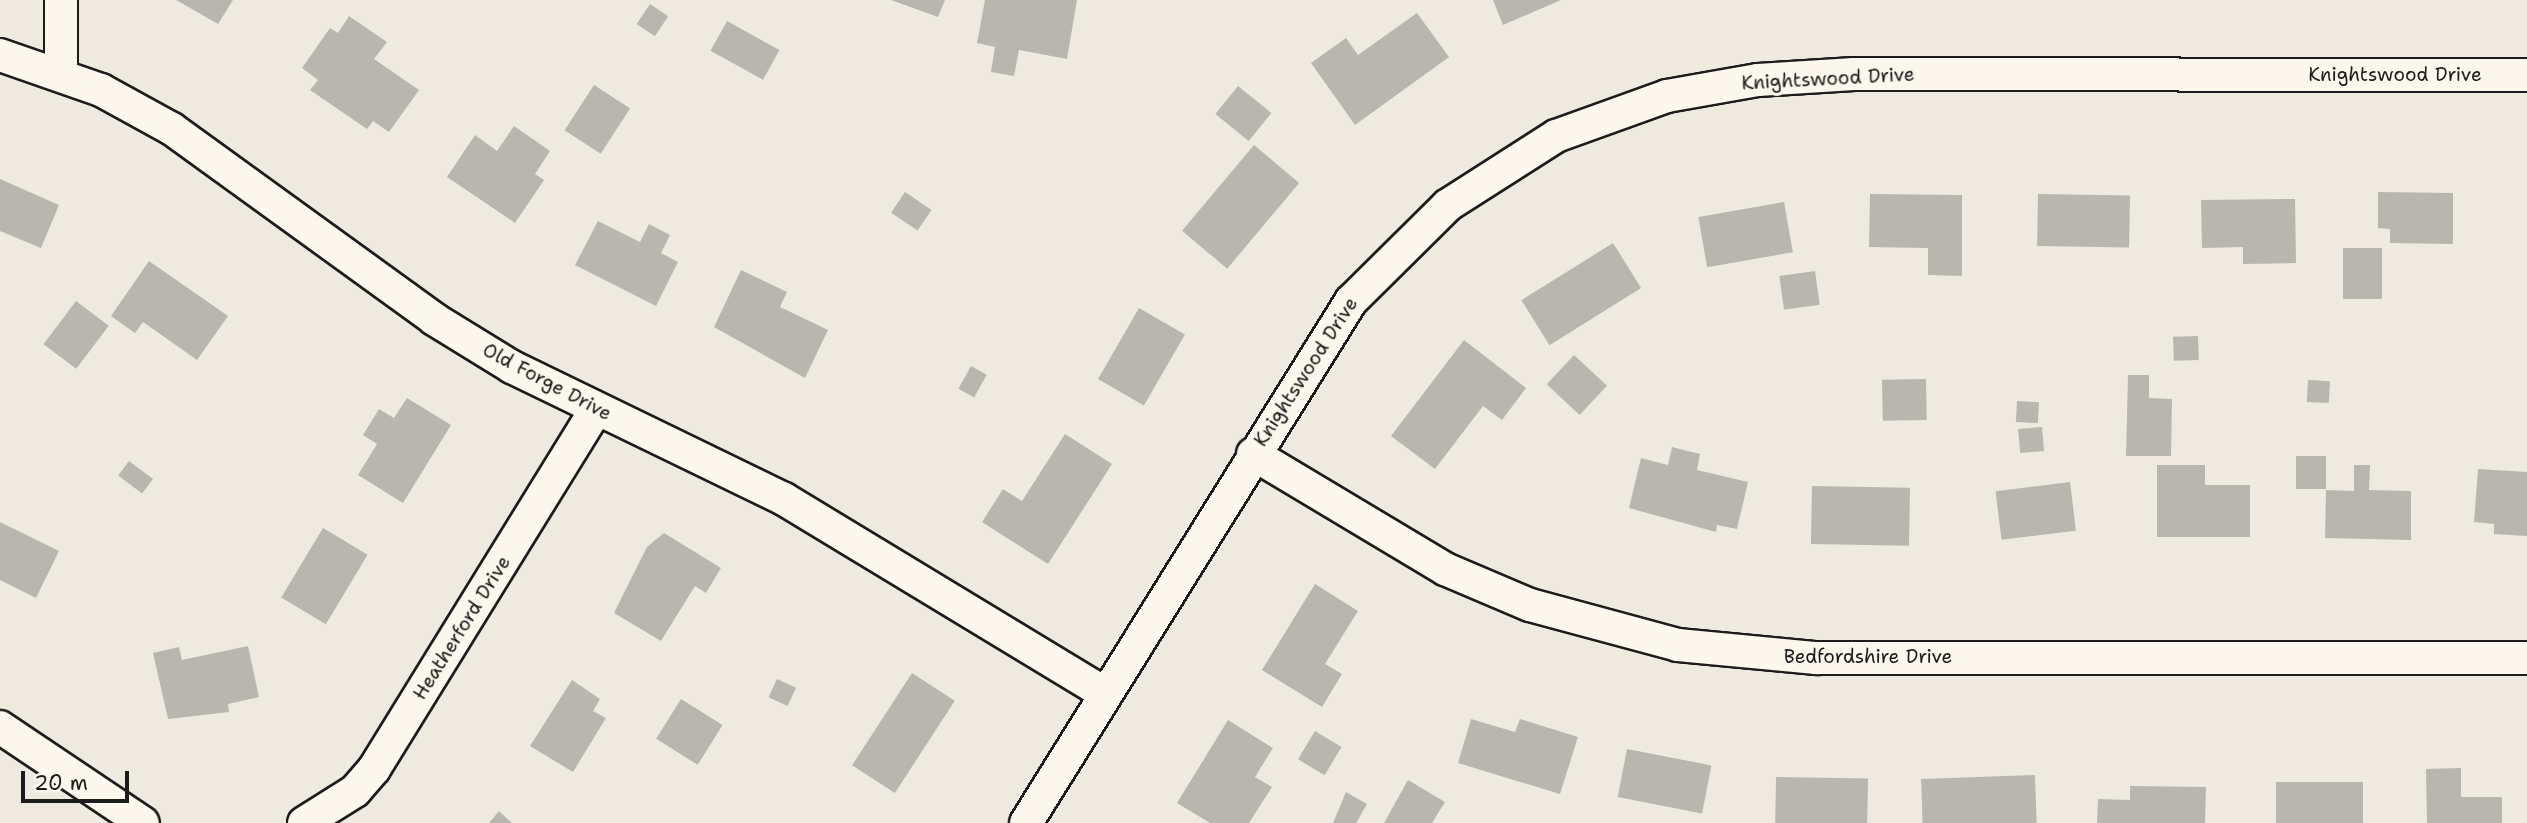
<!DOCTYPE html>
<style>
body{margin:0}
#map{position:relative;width:2527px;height:823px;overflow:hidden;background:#eeeadf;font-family:"Shantell Sans",sans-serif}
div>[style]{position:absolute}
.building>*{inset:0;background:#b9b6af;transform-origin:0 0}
.roads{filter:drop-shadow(2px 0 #1c1c1c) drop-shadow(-2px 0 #1c1c1c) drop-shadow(0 2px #1c1c1c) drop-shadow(0 -2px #1c1c1c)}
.street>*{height:32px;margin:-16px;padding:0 16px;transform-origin:16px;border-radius:16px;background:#fbf7ec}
span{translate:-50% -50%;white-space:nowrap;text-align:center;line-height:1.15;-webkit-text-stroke:6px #fbf7ec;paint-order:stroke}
.street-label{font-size:19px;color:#1c1c1c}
.scale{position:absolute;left:21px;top:771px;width:108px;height:32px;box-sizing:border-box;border:4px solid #1c1c1c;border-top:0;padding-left:9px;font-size:21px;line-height:24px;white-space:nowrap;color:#1c1c1c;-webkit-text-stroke:5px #fbf7ec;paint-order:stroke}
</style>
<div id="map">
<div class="building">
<i style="clip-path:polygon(176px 0,233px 0,218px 24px)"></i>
<i style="clip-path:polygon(891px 0,945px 0,938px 17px)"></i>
<i style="clip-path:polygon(985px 0,1077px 0,1067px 59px,1019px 50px,1014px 76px,991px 72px,995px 47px,977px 43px)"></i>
<i style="clip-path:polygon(1493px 0,1561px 0,1503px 25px)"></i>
<i style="left:650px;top:4px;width:22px;height:24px;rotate:34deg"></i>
<i style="clip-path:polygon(1417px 13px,1449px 57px,1355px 125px,1311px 63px,1346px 38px,1358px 55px)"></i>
<i style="clip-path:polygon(349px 16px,387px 42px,374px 59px,419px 90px,389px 132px,373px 121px,367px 129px,310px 90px,318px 80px,302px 68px,330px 28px,338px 33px)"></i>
<i style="left:727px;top:21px;width:60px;height:34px;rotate:29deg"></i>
<i style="left:594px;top:85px;width:43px;height:54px;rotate:33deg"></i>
<i style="left:1238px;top:86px;width:43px;height:36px;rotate:39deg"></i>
<i style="clip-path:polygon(514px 126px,550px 151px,535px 174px,544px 180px,515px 223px,447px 177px,475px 135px,497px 151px)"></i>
<i style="left:1254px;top:145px;width:59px;height:112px;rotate:40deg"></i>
<i style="clip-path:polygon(0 179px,59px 205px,41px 248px,0 231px)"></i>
<i style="left:905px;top:192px;width:32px;height:25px;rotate:34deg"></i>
<i style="clip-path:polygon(2378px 192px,2453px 193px,2453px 244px,2390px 243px,2390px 229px,2378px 228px)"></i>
<i style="clip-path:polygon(1870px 194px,1962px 195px,1962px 276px,1928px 275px,1928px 248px,1869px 247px)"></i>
<i style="left:2038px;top:194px;width:92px;height:52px;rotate:1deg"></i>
<i style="clip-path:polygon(2295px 199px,2296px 263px,2243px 264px,2243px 247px,2202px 248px,2201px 200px)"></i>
<i style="left:1784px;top:202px;width:51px;height:87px;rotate:80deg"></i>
<i style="clip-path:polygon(598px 221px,640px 242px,649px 224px,670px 235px,661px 253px,678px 262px,656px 306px,575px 265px)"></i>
<i style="left:1613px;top:243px;width:53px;height:108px;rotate:58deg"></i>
<i style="left:2343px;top:248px;width:39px;height:51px"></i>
<i style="clip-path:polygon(149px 261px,228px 316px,197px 360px,143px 322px,135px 333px,111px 316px)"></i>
<i style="clip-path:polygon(741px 270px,787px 292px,780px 307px,828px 330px,805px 378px,714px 327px)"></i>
<i style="left:1815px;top:271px;width:34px;height:36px;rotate:82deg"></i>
<i style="left:76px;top:301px;width:41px;height:54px;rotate:37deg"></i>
<i style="left:1139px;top:308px;width:53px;height:82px;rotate:30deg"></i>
<i style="left:2198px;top:336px;width:24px;height:25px;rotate:88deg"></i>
<i style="clip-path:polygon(1464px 340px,1526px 388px,1502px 420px,1483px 406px,1435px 469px,1391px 436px)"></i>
<i style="left:1574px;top:355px;width:45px;height:40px;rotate:43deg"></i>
<i style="left:971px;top:366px;width:18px;height:26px;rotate:29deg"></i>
<i style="clip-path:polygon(2128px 375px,2149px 375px,2149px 398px,2172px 399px,2171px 456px,2126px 456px)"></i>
<i style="left:1926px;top:379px;width:41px;height:44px;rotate:89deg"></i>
<i style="left:2308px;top:380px;width:22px;height:22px;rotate:3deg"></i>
<i style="clip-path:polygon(407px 398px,451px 425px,403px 503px,358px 475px,377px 444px,363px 435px,379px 409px,394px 418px)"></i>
<i style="left:2017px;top:401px;width:22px;height:21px;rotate:3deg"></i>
<i style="left:2042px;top:427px;width:24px;height:24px;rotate:85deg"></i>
<i style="clip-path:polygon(1065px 434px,1112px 464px,1048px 564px,982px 522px,1003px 489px,1022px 501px)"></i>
<i style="clip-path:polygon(1672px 447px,1700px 454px,1697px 470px,1748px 482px,1737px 529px,1717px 525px,1716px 532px,1629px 508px,1641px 458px,1668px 465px)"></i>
<i style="left:2296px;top:456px;width:30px;height:33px"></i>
<i style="left:129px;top:461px;width:30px;height:18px;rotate:37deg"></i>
<i style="clip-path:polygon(2157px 465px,2205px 465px,2205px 485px,2250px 485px,2250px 537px,2157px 537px)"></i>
<i style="clip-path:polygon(2354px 465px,2370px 465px,2369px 490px,2411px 491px,2411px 540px,2325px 538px,2326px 490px,2354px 491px)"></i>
<i style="clip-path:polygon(2478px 469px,2527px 472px,2527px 536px,2494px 534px,2494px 524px,2474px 522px)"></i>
<i style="left:2070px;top:482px;width:49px;height:75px;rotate:83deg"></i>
<i style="left:1812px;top:486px;width:98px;height:58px;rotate:1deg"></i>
<i style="clip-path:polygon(0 522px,59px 551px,36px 598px,0 580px)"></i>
<i style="left:323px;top:528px;width:52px;height:81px;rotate:31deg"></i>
<i style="clip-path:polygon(664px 533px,721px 568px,706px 593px,695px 586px,661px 641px,614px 613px,647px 547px)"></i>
<i style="clip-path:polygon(1315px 584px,1358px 611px,1325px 664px,1342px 674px,1322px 707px,1262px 670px)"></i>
<i style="clip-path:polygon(248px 646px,259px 697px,228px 704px,229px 712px,168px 719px,153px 653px,179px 647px,182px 660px)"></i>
<i style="left:912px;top:673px;width:51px;height:110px;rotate:33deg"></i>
<i style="left:777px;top:679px;width:21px;height:20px;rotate:25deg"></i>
<i style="clip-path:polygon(572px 680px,600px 699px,593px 711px,606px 718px,573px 772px,530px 746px)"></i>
<i style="left:681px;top:699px;width:49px;height:47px;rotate:32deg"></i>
<i style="clip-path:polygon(1471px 719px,1515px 732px,1520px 719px,1578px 737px,1560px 794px,1458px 763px)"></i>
<i style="clip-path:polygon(1228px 720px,1273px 748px,1255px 777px,1272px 787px,1249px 823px,1210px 823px,1177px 803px)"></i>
<i style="left:1315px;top:731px;width:31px;height:33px;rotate:31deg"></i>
<i style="left:1627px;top:749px;width:86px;height:49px;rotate:11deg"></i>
<i style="clip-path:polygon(2461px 768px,2461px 797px,2502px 797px,2502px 823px,2427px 823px,2426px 769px)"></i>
<i style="left:2035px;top:775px;width:48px;height:114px;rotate:88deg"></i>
<i style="left:1776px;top:777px;width:92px;height:46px;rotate:1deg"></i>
<i style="clip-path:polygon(1408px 780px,1445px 802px,1432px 823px,1384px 823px)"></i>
<i style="left:2276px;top:782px;width:87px;height:41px"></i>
<i style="clip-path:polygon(2130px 786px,2206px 787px,2205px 823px,2097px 823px,2098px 799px,2130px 800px)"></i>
<i style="clip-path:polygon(1346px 792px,1367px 804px,1356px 823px,1333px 823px)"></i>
<i style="clip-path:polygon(499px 811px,512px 823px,489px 823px)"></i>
</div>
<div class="roads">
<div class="street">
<i style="left:0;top:55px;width:107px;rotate:19.1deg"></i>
<i style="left:101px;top:90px;width:81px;rotate:28.8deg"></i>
<i style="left:172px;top:129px;width:324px;rotate:35.9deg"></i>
<i style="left:434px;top:319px;width:92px;rotate:31.6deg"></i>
<i style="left:512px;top:367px;width:302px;rotate:25.9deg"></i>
<i style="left:784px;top:499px;width:376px;rotate:31.2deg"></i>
<i style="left:61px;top:74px;width:74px;rotate:-90deg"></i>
<i style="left:1253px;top:454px;width:224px;rotate:30.9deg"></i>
<i style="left:1445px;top:569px;width:92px;rotate:23deg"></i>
<i style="left:1530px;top:605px;width:153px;rotate:15.1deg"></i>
<i style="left:1678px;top:645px;width:139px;rotate:5.4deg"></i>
<i style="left:1816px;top:658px;width:711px"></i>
<i style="left:0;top:727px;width:172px;rotate:33.9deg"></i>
<i style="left:304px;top:823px;width:60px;rotate:-32.1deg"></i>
<i style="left:355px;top:791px;width:29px;rotate:-49deg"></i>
<i style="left:374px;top:769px;width:423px;rotate:-58.3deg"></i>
<i style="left:1026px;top:823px;width:615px;rotate:-58.09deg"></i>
<i style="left:1351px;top:301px;width:136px;rotate:-44.7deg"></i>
<i style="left:1448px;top:205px;width:128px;rotate:-32.6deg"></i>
<i style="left:1556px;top:136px;width:118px;rotate:-19.8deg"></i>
<i style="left:1667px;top:96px;width:92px;rotate:-10deg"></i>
<i style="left:1758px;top:80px;width:96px;rotate:-3.6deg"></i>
<i style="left:1854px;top:74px;width:673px;rotate:0.09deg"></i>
</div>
</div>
<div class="street-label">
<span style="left:2395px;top:75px">Knightswood Drive</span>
<span style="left:1828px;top:79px;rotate:-3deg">Knightswood Drive</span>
<span style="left:1306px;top:372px;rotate:-57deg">Knightswood Drive</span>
<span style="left:547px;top:382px;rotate:28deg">Old Forge Drive</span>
<span style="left:462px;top:628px;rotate:-58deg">Heatherford Drive</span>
<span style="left:1868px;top:657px">Bedfordshire Drive</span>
</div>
<div class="scale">20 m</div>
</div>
